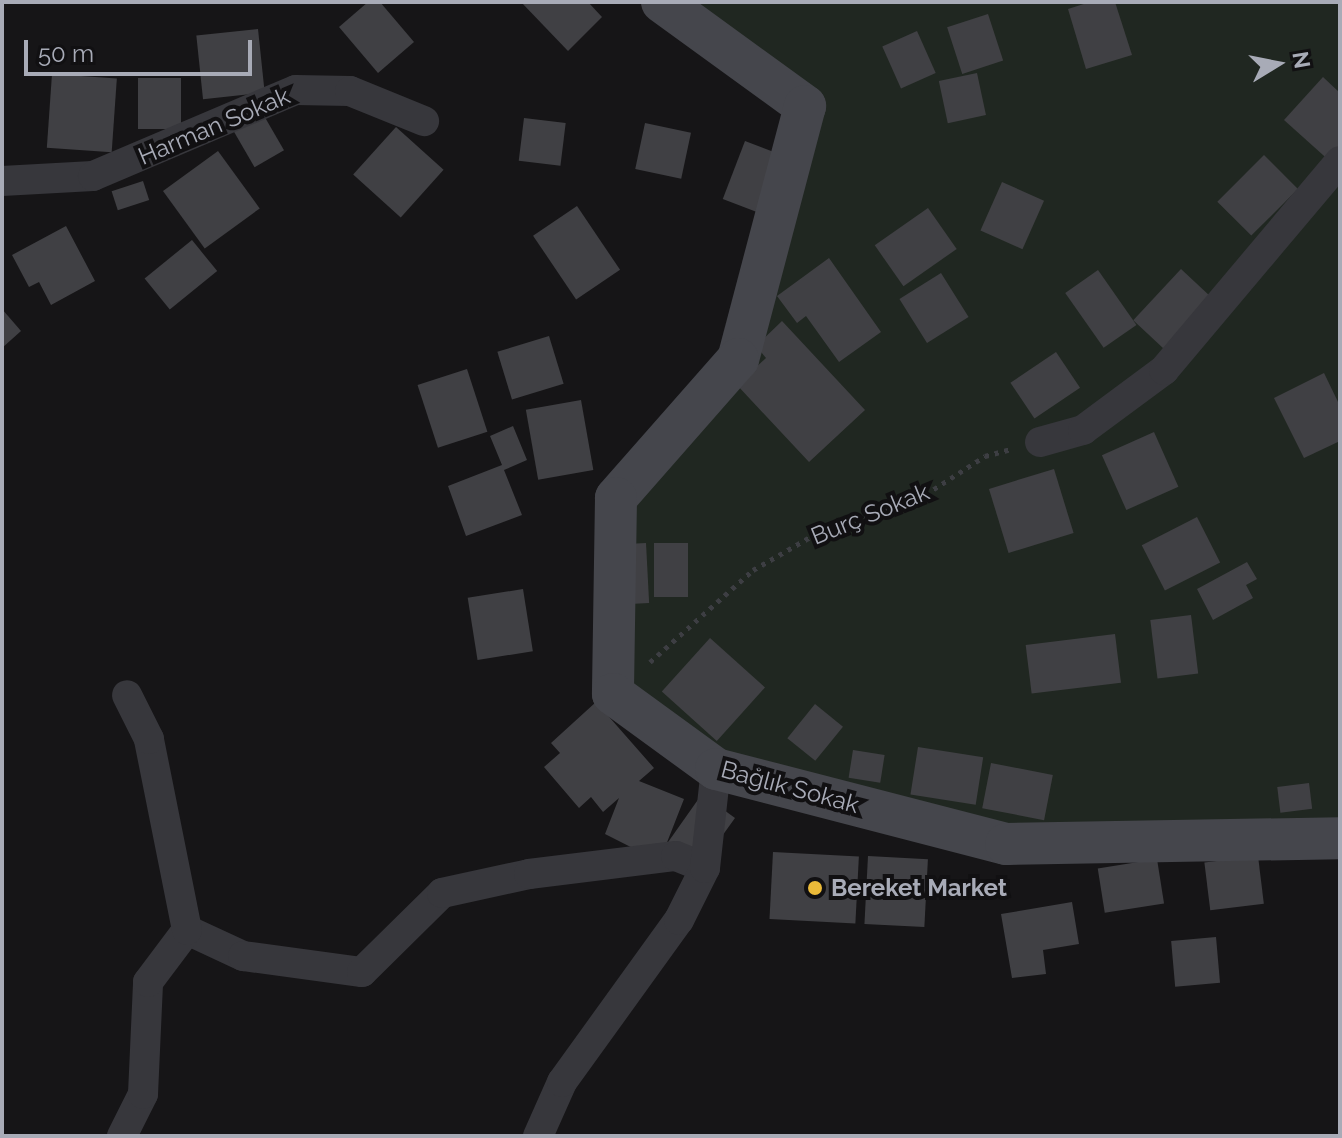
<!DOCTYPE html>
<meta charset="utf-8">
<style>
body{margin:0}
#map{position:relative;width:1342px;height:1138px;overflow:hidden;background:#161517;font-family:Raleway,sans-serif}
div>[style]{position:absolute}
.green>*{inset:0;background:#202721}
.building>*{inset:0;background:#404044;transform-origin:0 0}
.path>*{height:5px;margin-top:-2.5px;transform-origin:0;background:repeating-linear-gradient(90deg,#3d3e43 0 4px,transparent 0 10px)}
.street>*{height:30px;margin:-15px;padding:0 15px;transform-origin:15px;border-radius:15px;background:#37373c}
.secondary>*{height:42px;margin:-21px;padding:0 21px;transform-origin:21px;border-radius:21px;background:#45464c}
.dots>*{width:22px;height:22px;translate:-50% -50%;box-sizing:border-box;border:4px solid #111012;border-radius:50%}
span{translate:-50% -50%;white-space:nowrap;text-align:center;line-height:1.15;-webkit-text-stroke:8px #111012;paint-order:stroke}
.street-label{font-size:24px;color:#a8abb7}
.poi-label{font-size:24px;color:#a8abb7;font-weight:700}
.left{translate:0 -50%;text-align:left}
.frame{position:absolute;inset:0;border:4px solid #a8abb7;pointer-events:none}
.north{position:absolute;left:1238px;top:24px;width:80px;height:80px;-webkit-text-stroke:6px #111012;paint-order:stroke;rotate:80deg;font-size:22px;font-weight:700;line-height:32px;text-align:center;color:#a8abb7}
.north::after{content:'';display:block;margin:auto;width:28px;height:36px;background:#a8abb7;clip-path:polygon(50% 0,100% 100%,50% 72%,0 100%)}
.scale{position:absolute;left:24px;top:40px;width:228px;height:36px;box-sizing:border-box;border:4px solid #a8abb7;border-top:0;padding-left:10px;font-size:24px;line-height:28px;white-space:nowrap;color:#a8abb7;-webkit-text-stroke:6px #111012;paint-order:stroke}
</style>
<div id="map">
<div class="green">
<i style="clip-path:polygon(662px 2px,1340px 2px,1340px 838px,1006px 844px,716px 769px,613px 694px,616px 498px,738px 359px,805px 107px)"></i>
</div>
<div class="building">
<i style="clip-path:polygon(368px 2px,380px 2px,414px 42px,378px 73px,339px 27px)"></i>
<i style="clip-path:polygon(521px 2px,588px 2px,602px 17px,568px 51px)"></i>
<i style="clip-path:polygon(1090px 2px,1115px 2px,1132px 55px,1086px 69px,1068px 9px)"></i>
<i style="left:988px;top:14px;width:49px;height:43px;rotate:72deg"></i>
<i style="left:258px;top:29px;width:64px;height:62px;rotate:84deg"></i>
<i style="left:917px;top:31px;width:46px;height:38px;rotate:66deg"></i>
<i style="left:977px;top:73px;width:43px;height:39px;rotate:78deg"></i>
<i style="left:52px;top:74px;width:65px;height:74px;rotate:4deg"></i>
<i style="clip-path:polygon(1323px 77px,1340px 93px,1340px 156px,1333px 164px,1284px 120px)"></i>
<i style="left:138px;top:78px;width:43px;height:51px"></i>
<i style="left:263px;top:114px;width:42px;height:34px;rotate:60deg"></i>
<i style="left:524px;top:118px;width:42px;height:43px;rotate:7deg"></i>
<i style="left:645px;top:123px;width:47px;height:47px;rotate:12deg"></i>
<i style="left:396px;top:127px;width:64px;height:64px;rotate:42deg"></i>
<i style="left:745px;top:141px;width:47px;height:62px;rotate:21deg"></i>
<i style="left:218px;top:151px;width:71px;height:68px;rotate:54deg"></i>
<i style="left:1264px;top:155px;width:48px;height:66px;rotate:45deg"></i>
<i style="left:143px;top:181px;width:20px;height:33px;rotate:72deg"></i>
<i style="left:1002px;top:182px;width:46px;height:53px;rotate:24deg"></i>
<i style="left:577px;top:206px;width:77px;height:53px;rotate:56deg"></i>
<i style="left:928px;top:208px;width:50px;height:65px;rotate:55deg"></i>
<i style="clip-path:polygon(66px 226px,95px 281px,51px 305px,39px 282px,29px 287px,12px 255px)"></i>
<i style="left:192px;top:240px;width:40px;height:61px;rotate:51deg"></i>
<i style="clip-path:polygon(829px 258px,881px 332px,839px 362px,806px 316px,797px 323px,777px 296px)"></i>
<i style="left:1181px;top:269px;width:45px;height:70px;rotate:43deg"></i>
<i style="left:1098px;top:270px;width:67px;height:40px;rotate:55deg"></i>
<i style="left:941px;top:273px;width:52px;height:49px;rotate:58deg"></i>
<i style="clip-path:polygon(2px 309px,21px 331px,2px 348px)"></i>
<i style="clip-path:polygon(782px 321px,865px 410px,809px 462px,737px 385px,766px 358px,756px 346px)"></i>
<i style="left:549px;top:336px;width:50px;height:54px;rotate:73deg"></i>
<i style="left:1056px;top:352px;width:43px;height:55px;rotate:56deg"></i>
<i style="left:467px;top:369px;width:66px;height:52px;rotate:72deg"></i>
<i style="clip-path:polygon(1324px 373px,1340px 406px,1340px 441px,1304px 458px,1274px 398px)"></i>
<i style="left:581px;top:400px;width:71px;height:56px;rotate:80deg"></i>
<i style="clip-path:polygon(513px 426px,527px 460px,504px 470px,522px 515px,466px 536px,448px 486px,502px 465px,490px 436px)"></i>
<i style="left:1154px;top:432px;width:60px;height:57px;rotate:66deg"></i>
<i style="left:1054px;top:469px;width:67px;height:68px;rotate:73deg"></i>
<i style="left:1197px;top:517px;width:51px;height:62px;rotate:63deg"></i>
<i style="left:646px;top:543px;width:60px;height:29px;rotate:87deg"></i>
<i style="left:654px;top:543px;width:34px;height:54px"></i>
<i style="clip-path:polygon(1247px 562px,1257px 579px,1246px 585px,1253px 598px,1213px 620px,1197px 589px)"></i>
<i style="left:523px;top:589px;width:63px;height:56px;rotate:81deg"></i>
<i style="left:1191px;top:615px;width:59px;height:41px;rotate:83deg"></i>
<i style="left:1115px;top:634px;width:49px;height:90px;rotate:83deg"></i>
<i style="left:710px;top:638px;width:74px;height:72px;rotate:42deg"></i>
<i style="clip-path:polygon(596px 702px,654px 768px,639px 781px,684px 799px,666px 845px,702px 794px,735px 818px,692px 878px,605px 834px,619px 798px,603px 812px,591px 797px,579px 808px,544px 767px,560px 753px,551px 743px)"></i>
<i style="left:815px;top:704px;width:36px;height:44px;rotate:39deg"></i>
<i style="left:918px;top:747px;width:66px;height:48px;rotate:9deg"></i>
<i style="left:853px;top:750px;width:32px;height:28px;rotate:9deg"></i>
<i style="left:991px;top:763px;width:63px;height:46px;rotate:11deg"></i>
<i style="left:1309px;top:783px;width:26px;height:32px;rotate:83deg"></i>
<i style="left:773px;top:852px;width:86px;height:67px;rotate:3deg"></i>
<i style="left:868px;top:856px;width:60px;height:68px;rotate:3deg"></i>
<i style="left:1258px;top:856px;width:48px;height:54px;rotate:83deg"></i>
<i style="left:1157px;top:859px;width:45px;height:60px;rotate:81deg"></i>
<i style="clip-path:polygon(1072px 902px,1079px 944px,1043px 950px,1046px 974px,1012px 978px,1001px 914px)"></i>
<i style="left:1216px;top:937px;width:46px;height:45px;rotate:85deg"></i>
</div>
<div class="path">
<i style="left:650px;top:662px;width:138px;rotate:-41.8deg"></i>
<i style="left:753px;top:570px;width:74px;rotate:-30deg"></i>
<i style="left:817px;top:533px;width:105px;rotate:-18.3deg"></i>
<i style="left:917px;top:500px;width:81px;rotate:-32.9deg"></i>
<i style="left:985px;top:456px;width:28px;rotate:-15deg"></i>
</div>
<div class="street">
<i style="left:2px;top:181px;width:91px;rotate:-3.1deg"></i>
<i style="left:93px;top:176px;width:220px;rotate:-23deg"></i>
<i style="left:296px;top:90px;width:54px;rotate:1.1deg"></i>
<i style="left:350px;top:91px;width:80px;rotate:22.1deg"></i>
<i style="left:1040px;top:442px;width:45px;rotate:-15.6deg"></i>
<i style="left:1083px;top:430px;width:101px;rotate:-36.5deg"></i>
<i style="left:1164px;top:370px;width:273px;rotate:-49.9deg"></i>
<i style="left:187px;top:930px;width:62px;rotate:24.9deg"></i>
<i style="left:243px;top:956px;width:120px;rotate:7.7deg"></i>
<i style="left:362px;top:972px;width:112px;rotate:-44.6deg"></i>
<i style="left:442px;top:893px;width:89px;rotate:-12.3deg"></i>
<i style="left:529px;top:874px;width:148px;rotate:-7deg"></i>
<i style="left:676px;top:856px;width:31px;rotate:22deg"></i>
<i style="left:122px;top:1136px;width:47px;rotate:-63.4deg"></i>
<i style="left:143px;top:1094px;width:112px;rotate:-87.4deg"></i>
<i style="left:148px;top:982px;width:65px;rotate:-53.1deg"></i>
<i style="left:187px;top:930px;width:195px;rotate:-101.3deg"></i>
<i style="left:149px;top:739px;width:49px;rotate:-116.6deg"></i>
<i style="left:538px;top:1136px;width:59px;rotate:-66deg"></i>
<i style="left:562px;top:1082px;width:200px;rotate:-54.2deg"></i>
<i style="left:679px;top:920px;width:58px;rotate:-63.4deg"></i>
<i style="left:705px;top:868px;width:100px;rotate:-83.7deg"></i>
</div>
<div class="secondary">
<i style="left:662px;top:2px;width:177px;rotate:36deg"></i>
<i style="left:805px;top:106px;width:262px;rotate:104.8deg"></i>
<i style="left:738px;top:359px;width:185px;rotate:131.3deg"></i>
<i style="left:616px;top:498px;width:196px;rotate:90.9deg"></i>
<i style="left:613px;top:694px;width:127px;rotate:36.1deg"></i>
<i style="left:716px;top:769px;width:300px;rotate:14.5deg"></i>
<i style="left:1006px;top:844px;width:334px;rotate:-1deg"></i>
</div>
<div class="dots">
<i style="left:815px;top:888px;background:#ebba39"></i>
</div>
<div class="street-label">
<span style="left:214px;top:126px;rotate:-23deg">Harman Sokak</span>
<span style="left:870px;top:514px;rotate:-22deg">Burç Sokak</span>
<span style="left:790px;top:787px;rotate:15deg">Bağlık Sokak</span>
</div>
<div class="poi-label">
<span class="left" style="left:831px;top:888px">Bereket Market</span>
</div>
<div class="frame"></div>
<div class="north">N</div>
<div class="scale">50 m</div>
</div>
